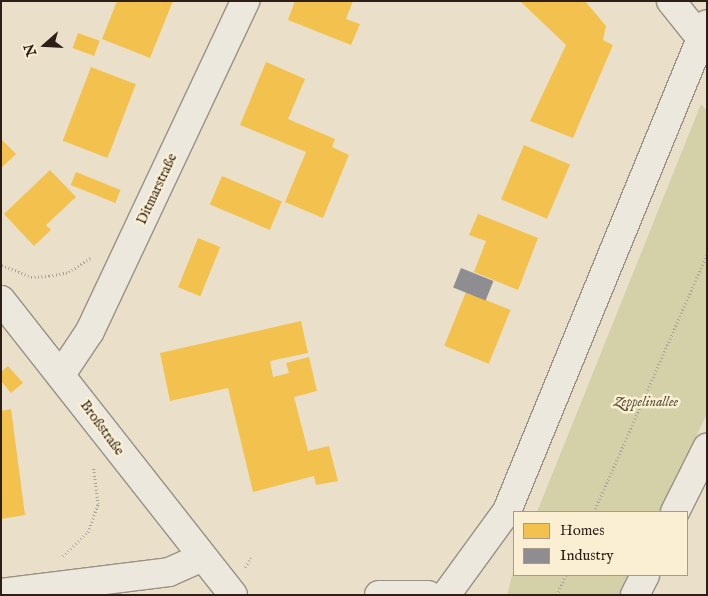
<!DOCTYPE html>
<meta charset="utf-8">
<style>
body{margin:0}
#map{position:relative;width:708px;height:596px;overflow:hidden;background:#eae0ca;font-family:"IM FELL English",serif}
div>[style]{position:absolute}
.green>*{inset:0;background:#d4d0a8}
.homes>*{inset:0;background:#f2c14e;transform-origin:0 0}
.industry>*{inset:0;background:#8d8d92;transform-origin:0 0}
.path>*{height:3px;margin-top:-1.5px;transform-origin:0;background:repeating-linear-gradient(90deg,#a9a49a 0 1px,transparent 0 3.5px)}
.roads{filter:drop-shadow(1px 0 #999184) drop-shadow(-1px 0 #999184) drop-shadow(0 1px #999184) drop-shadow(0 -1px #999184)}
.street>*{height:28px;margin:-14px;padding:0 14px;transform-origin:14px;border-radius:14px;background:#ede8dd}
span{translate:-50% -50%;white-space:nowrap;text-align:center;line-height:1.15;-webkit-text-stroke:5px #faefd3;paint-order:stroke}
.street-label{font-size:14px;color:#2d1f18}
.park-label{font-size:14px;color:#5a503b;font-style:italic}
.frame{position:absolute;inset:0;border:2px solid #2d1f18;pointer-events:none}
.legend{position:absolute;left:513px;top:511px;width:175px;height:65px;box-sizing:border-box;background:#faefd3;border:1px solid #a89c88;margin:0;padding:6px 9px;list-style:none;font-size:15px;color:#2d1f18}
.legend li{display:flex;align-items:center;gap:10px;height:25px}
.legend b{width:25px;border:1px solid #a89c88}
.north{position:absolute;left:20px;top:20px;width:50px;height:50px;-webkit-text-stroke:4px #faefd3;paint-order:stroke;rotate:251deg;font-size:14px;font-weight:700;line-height:20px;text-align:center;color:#2d1f18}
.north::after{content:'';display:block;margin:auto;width:18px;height:22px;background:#2d1f18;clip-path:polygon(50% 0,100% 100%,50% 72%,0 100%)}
</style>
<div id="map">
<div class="green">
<i style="clip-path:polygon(701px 104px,707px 111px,707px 414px,659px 512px,537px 512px)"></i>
<i style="clip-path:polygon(514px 568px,514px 575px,629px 575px,619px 595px,507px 595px)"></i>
</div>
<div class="homes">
<i style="clip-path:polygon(117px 1px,173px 1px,150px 58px,102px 39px)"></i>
<i style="clip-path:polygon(295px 1px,353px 1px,346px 19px,360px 24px,351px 45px,288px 20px)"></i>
<i style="clip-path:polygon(520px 1px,585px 1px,606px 26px,603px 40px,613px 45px,573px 138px,530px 121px,566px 45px)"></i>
<i style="left:78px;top:33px;width:23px;height:16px;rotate:20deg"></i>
<i style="clip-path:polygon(266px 62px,305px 79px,288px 119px,335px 139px,332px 147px,349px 155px,323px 218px,285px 202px,306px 152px,240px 125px)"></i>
<i style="left:91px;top:67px;width:48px;height:79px;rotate:21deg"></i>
<i style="clip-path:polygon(1px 139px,16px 154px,1px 168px)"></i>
<i style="left:524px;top:145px;width:50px;height:59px;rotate:23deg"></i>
<i style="clip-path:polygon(50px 170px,76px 197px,46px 225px,51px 230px,34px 246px,4px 214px)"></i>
<i style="left:76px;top:172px;width:48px;height:14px;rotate:22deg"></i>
<i style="left:222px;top:176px;width:65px;height:31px;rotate:23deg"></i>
<i style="clip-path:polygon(478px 214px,538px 238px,518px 290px,474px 272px,486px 241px,469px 235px)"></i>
<i style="left:198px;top:238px;width:24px;height:53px;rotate:22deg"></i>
<i style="left:466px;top:292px;width:48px;height:58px;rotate:22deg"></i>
<i style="clip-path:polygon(301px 321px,308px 353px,270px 361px,273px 377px,289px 373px,286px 363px,309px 357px,317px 391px,294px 397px,308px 451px,329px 446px,338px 481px,316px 485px,314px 476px,253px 492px,228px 388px,170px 401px,160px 353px)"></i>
<i style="clip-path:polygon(8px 366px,23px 383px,11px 393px,1px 381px,1px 372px)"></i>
<i style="clip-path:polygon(11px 409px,25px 515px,1px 519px,1px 411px)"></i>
</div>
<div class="industry">
<i style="left:461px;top:268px;width:35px;height:21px;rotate:22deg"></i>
</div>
<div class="path">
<i style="left:2px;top:265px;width:31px;rotate:22deg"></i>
<i style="left:31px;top:277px;width:18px;rotate:-3deg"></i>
<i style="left:49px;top:276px;width:20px;rotate:-11deg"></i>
<i style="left:69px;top:272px;width:27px;rotate:-33deg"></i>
<i style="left:594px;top:512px;width:281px;rotate:-66.3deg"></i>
<i style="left:63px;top:556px;width:35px;rotate:-44deg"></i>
<i style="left:88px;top:532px;width:30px;rotate:-70deg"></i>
<i style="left:98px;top:504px;width:38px;rotate:-97deg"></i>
<i style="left:245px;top:567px;width:11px;rotate:-56deg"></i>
<i style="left:557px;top:595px;width:22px;rotate:-66deg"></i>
</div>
<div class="roads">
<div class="street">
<i style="left:671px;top:1px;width:58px;rotate:51.3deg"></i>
<i style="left:1px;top:300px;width:375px;rotate:51.8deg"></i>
<i style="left:62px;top:373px;width:50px;rotate:-56.3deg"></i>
<i style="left:90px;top:331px;width:365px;rotate:-64.8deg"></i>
<i style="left:675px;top:512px;width:72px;rotate:-63.4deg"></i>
<i style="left:1px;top:593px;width:169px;rotate:-7.1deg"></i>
<i style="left:169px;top:572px;width:34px;rotate:-24deg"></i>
<i style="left:379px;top:595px;width:49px"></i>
<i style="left:446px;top:595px;width:104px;rotate:-54deg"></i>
<i style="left:507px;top:511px;width:526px;rotate:-67.67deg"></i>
<i style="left:635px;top:595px;width:22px;rotate:-63deg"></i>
</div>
</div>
<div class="street-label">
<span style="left:157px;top:189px;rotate:-65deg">Ditmarstraße</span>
<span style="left:102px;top:428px;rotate:54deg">Broßstraße</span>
</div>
<div class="park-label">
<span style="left:646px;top:402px">Zeppelinallee</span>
</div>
<div class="frame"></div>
<ul class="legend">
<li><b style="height:14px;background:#f2c14e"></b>Homes</li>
<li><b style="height:14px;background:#8d8d92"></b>Industry</li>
</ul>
<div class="north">N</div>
</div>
